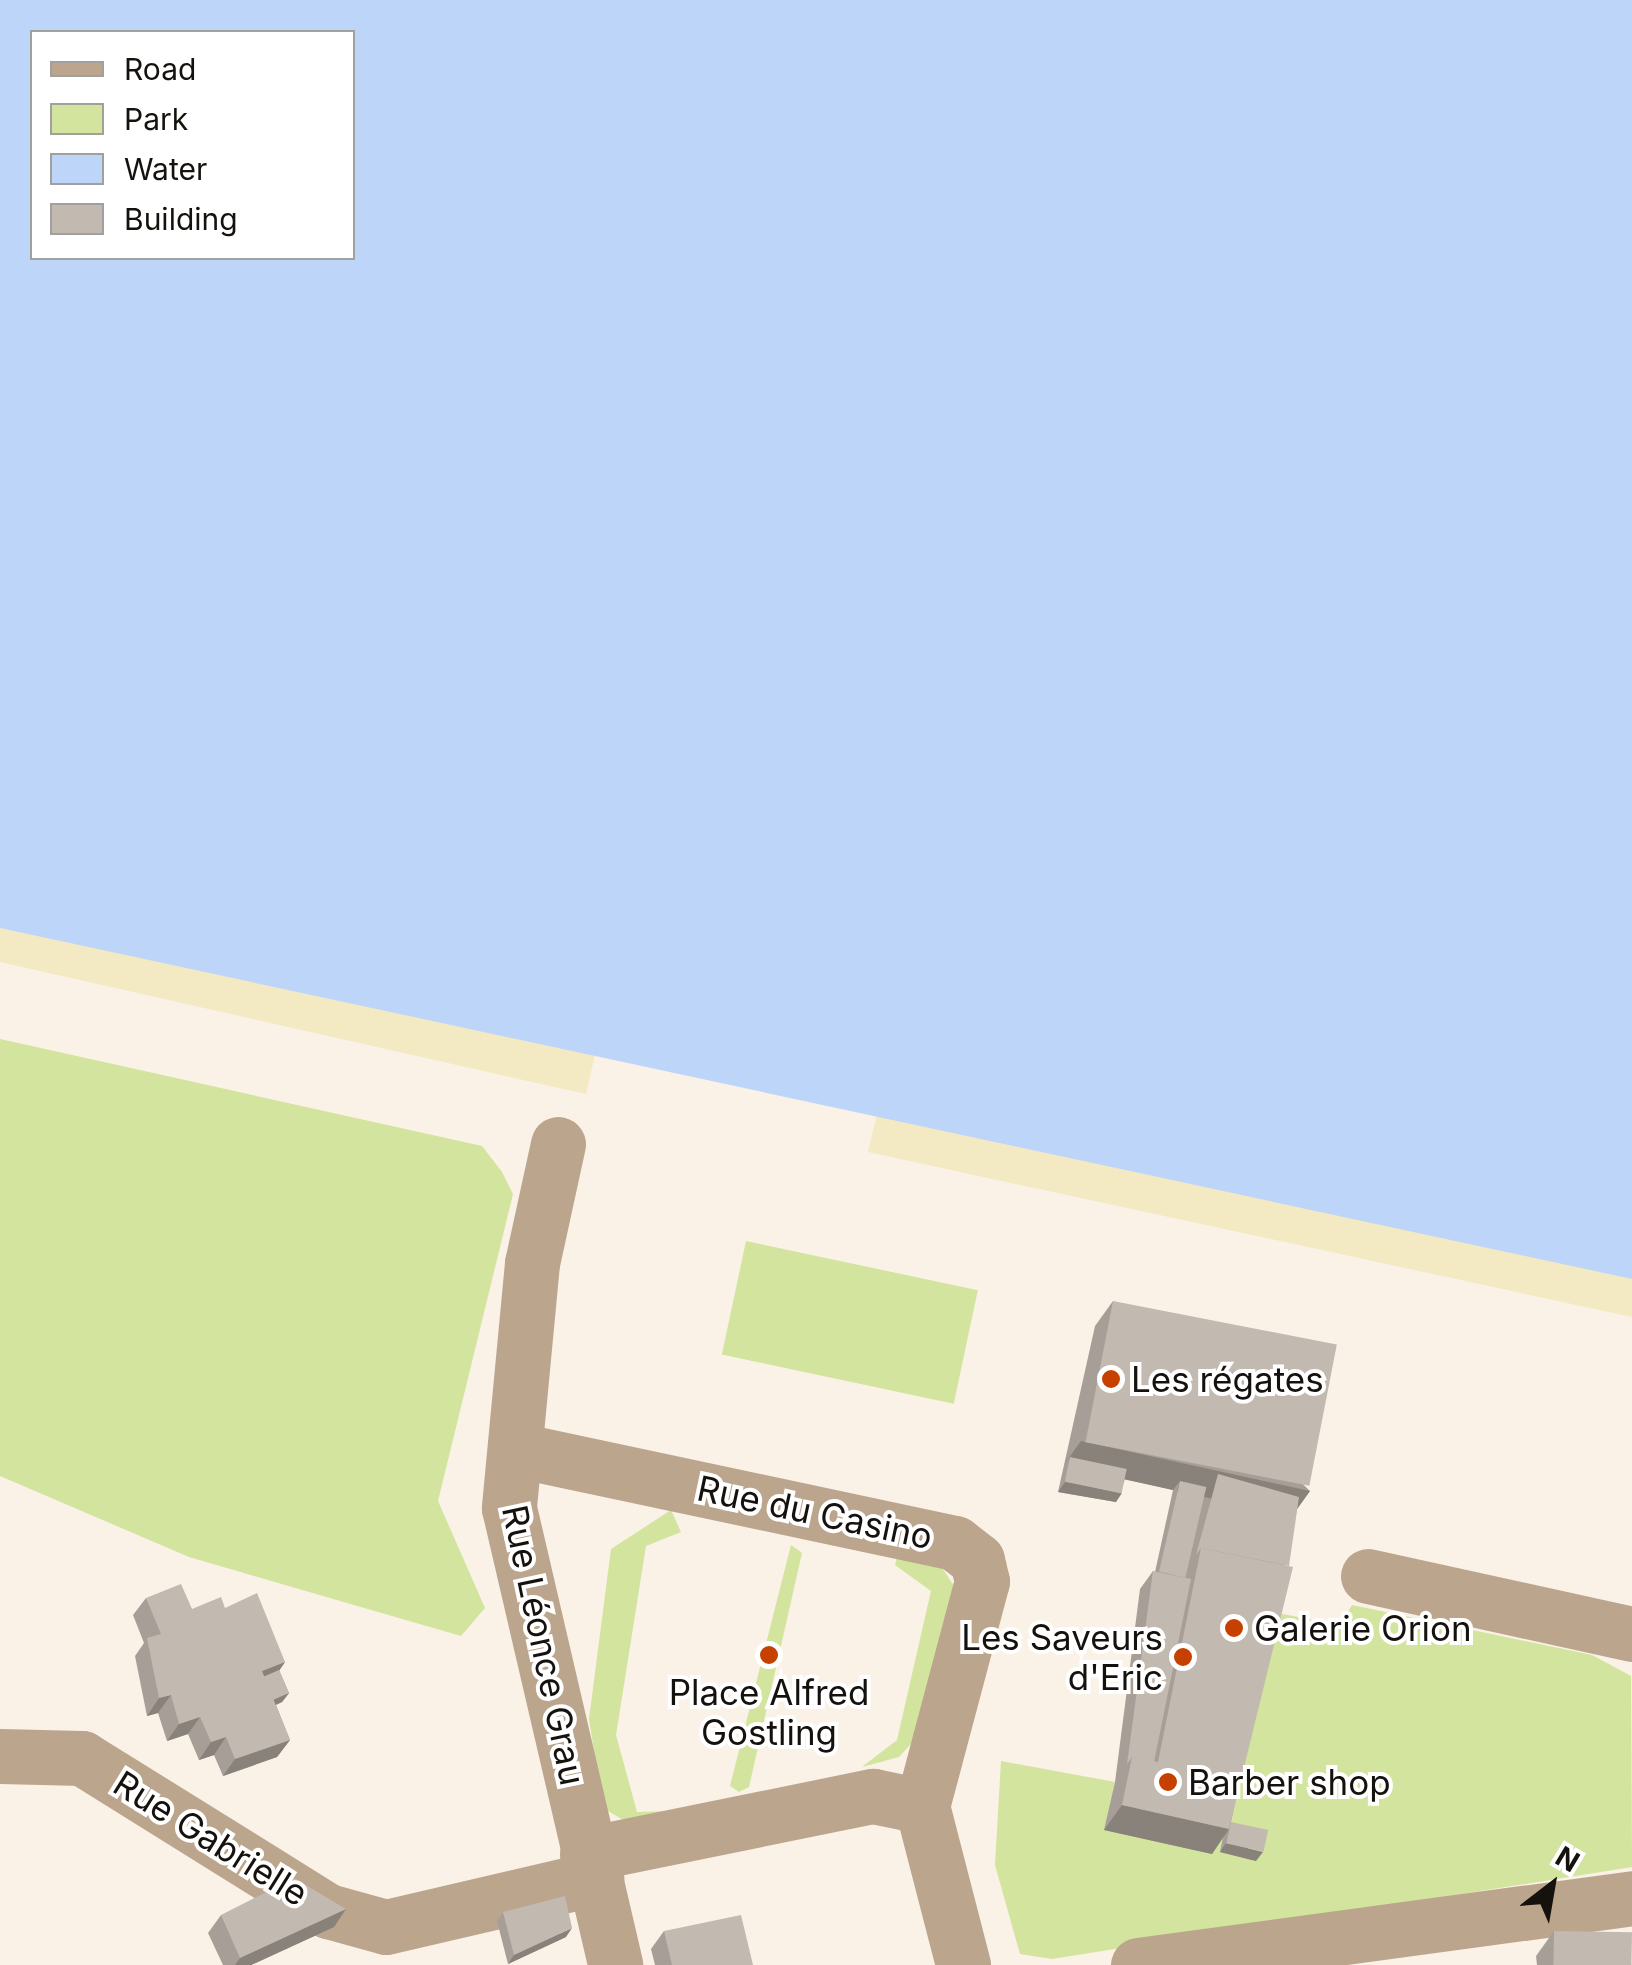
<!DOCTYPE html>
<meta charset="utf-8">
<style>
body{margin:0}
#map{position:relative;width:1632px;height:1965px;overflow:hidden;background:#faf1e7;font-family:Inter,sans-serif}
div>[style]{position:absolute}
.green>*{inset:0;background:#d2e49e;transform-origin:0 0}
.sand>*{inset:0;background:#f3e9c3}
.water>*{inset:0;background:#bed5fa}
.minor>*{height:55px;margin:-27.5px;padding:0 27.5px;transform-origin:27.5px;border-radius:27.5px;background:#bba58d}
.wall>*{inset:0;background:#a79f97}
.shaded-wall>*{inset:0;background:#88827b}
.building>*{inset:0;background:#c2b9b0;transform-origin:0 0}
.dots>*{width:28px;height:28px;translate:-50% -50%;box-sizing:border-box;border:5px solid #fff;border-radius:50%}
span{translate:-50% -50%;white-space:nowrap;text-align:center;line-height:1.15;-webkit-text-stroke:8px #fff;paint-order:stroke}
.poi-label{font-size:35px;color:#15120e}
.left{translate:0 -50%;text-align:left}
.right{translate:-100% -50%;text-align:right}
.street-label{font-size:35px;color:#15120e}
.legend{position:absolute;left:30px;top:30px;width:325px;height:230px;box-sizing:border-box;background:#fff;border:2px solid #a1a09f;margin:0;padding:12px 18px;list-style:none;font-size:30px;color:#15120e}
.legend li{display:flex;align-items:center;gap:20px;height:50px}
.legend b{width:50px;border:2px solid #a1a09f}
.north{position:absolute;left:1502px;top:1835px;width:100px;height:100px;-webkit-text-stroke:8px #fff;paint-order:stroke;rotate:31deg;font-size:28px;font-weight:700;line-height:40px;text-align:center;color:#15120e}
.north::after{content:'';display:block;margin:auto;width:35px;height:45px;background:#15120e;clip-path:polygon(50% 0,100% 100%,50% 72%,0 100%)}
</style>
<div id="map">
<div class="green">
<i style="clip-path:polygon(0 1039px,482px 1146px,502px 1172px,513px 1194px,438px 1501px,485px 1608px,461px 1636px,189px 1557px,0 1476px)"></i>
<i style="left:746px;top:1241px;width:237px;height:116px;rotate:12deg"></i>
<i style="clip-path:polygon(671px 1510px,681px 1532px,646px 1546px,616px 1735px,637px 1812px,671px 1811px,635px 1827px,603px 1808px,589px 1719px,611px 1549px)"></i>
<i style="clip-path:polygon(791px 1545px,802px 1553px,749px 1787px,739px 1792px,730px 1786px)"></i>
<i style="clip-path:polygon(898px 1553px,937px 1560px,958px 1592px,921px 1733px,899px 1757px,862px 1767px,897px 1740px,931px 1591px,895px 1565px)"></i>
<i style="clip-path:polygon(1352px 1605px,1592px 1655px,1631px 1676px,1632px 1867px,1052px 1959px,1020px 1954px,995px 1865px,1001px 1761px,1115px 1782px,1105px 1830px,1272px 1612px,1340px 1625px)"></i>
</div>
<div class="sand">
<i style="clip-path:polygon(0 741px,1632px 1081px,1632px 1317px,868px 1152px,881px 1097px,597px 1046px,586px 1094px,0 962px)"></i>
</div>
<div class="water">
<i style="clip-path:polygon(evenodd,0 0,1632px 0,1632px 1279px,0 928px,0 0,32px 32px,352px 32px,352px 258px,32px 258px,32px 32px)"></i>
</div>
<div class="minor">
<i style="left:558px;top:1144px;width:122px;rotate:102.3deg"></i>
<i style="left:532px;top:1263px;width:246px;rotate:95.4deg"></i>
<i style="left:509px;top:1508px;width:469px;rotate:76.9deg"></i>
<i style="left:517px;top:1450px;width:448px;rotate:12deg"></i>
<i style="left:955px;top:1543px;width:28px;rotate:38deg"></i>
<i style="left:977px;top:1560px;width:22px;rotate:77deg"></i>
<i style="left:982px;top:1581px;width:233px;rotate:104.9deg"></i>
<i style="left:1368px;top:1576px;width:270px;rotate:12.4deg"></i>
<i style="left:0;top:1756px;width:82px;rotate:1.4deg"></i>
<i style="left:82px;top:1758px;width:290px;rotate:31.9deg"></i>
<i style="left:328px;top:1911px;width:60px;rotate:15.4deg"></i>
<i style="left:386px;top:1927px;width:216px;rotate:-13.1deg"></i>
<i style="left:587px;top:1854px;width:292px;rotate:-11.5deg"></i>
<i style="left:873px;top:1796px;width:50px;rotate:11.5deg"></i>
<i style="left:922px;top:1806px;width:164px;rotate:75.5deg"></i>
<i style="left:1138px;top:1965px;width:499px;rotate:-7.7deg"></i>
</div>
<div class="wall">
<i style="clip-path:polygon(1113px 1301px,1310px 1491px,1297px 1509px,1231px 1822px,1256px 1861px,1220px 1852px,1223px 1837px,1212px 1854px,1104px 1830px,1115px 1782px,1140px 1589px,1153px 1571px,1155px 1572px,1173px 1490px,1125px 1479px,1116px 1502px,1058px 1492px,1095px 1326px)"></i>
<i style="clip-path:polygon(146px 1598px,192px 1609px,285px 1662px,279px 1670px,289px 1693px,282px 1702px,276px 1705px,290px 1740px,277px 1757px,223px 1776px,214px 1755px,199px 1760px,188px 1734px,167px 1741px,158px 1713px,147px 1716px,135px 1656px,144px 1643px,133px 1615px)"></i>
<i style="clip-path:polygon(503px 1912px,566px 1937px,508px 1964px,497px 1921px)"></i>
<i style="clip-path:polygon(221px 1915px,334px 1927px,251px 1965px,223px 1965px,208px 1933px)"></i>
<i style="clip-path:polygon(664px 1931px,753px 1965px,655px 1965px,651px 1949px)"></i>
<i style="clip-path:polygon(1554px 1931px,1632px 1965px,1537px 1965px,1536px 1956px)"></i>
</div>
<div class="shaded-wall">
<i style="clip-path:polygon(1081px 1441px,1310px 1491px,1292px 1516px,1177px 1491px,1180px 1481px,1173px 1490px,1068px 1467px,1070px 1457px,1063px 1466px)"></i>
<i style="clip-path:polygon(1065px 1482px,1122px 1493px,1116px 1502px,1058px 1492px)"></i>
<i style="clip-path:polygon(285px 1662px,273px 1680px,258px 1686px,262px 1671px)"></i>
<i style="clip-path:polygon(289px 1693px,282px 1702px,259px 1712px,266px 1703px)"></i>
<i style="clip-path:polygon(171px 1695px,158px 1713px,147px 1716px,159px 1698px)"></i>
<i style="clip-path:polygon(200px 1717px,188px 1734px,167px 1741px,179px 1724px)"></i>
<i style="clip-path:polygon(226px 1737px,214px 1755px,199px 1760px,211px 1742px)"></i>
<i style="clip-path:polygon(290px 1740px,277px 1757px,223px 1776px,235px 1759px)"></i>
<i style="clip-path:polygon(1122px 1805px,1229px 1829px,1212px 1854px,1104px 1830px)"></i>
<i style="clip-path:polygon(1226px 1843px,1263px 1852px,1256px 1861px,1220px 1852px)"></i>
<i style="clip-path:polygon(346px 1909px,334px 1927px,251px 1965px,235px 1965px,240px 1958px)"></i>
<i style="clip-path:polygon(572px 1928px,566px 1937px,508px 1964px,514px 1955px)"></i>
</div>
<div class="building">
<i style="left:1113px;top:1301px;width:228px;height:144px;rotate:11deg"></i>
<i style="left:1070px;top:1457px;width:58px;height:25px;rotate:12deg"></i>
<i style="clip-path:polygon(1218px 1474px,1299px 1497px,1289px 1566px,1201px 1548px,1196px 1555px)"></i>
<i style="left:1180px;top:1481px;width:27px;height:93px;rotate:13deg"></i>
<i style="clip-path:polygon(1201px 1548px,1293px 1567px,1229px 1829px,1122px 1805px,1132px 1757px,1158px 1762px)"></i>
<i style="clip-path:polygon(1153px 1571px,1191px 1579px,1154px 1762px,1132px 1757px,1127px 1764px)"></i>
<i style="clip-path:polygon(181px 1584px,192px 1609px,221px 1597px,225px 1608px,257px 1593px,285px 1662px,262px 1671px,290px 1740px,235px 1759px,226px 1737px,211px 1742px,200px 1717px,179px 1724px,171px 1695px,159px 1698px,147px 1638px,161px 1634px,146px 1598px)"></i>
<i style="left:279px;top:1670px;width:25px;height:17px;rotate:67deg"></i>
<i style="left:1231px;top:1822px;width:38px;height:22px;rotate:12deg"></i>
<i style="clip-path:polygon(294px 1878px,346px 1909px,240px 1958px,221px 1915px)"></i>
<i style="clip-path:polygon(565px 1896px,572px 1928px,514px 1955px,503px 1912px)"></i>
<i style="clip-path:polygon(741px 1915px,753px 1965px,672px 1965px,664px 1931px)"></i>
<i style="left:1554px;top:1931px;width:78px;height:34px;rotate:1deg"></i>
</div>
<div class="dots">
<i style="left:1111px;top:1379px;background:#c64000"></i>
<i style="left:1234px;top:1628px;background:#c64000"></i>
<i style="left:769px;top:1655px;background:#c64000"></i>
<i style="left:1183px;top:1657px;background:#c64000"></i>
<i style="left:1168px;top:1782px;background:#c64000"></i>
</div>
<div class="poi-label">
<span class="left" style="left:1131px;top:1379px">Les régates</span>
<span class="left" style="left:1254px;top:1628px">Galerie Orion</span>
<span class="right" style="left:1163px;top:1657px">Les Saveurs<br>d'Eric</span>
<span style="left:769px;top:1712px">Place Alfred<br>Gostling</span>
<span class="left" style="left:1188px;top:1782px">Barber shop</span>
</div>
<div class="street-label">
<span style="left:815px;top:1512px;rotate:12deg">Rue du Casino</span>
<span style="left:544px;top:1645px;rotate:78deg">Rue Léonce Grau</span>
<span style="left:211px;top:1838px;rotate:32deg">Rue Gabrielle</span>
</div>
<ul class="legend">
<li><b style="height:12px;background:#bba58d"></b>Road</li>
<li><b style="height:28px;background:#d2e49e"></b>Park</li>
<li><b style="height:28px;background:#bed5fa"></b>Water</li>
<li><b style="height:28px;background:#c2b9b0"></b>Building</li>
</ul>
<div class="north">N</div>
</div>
